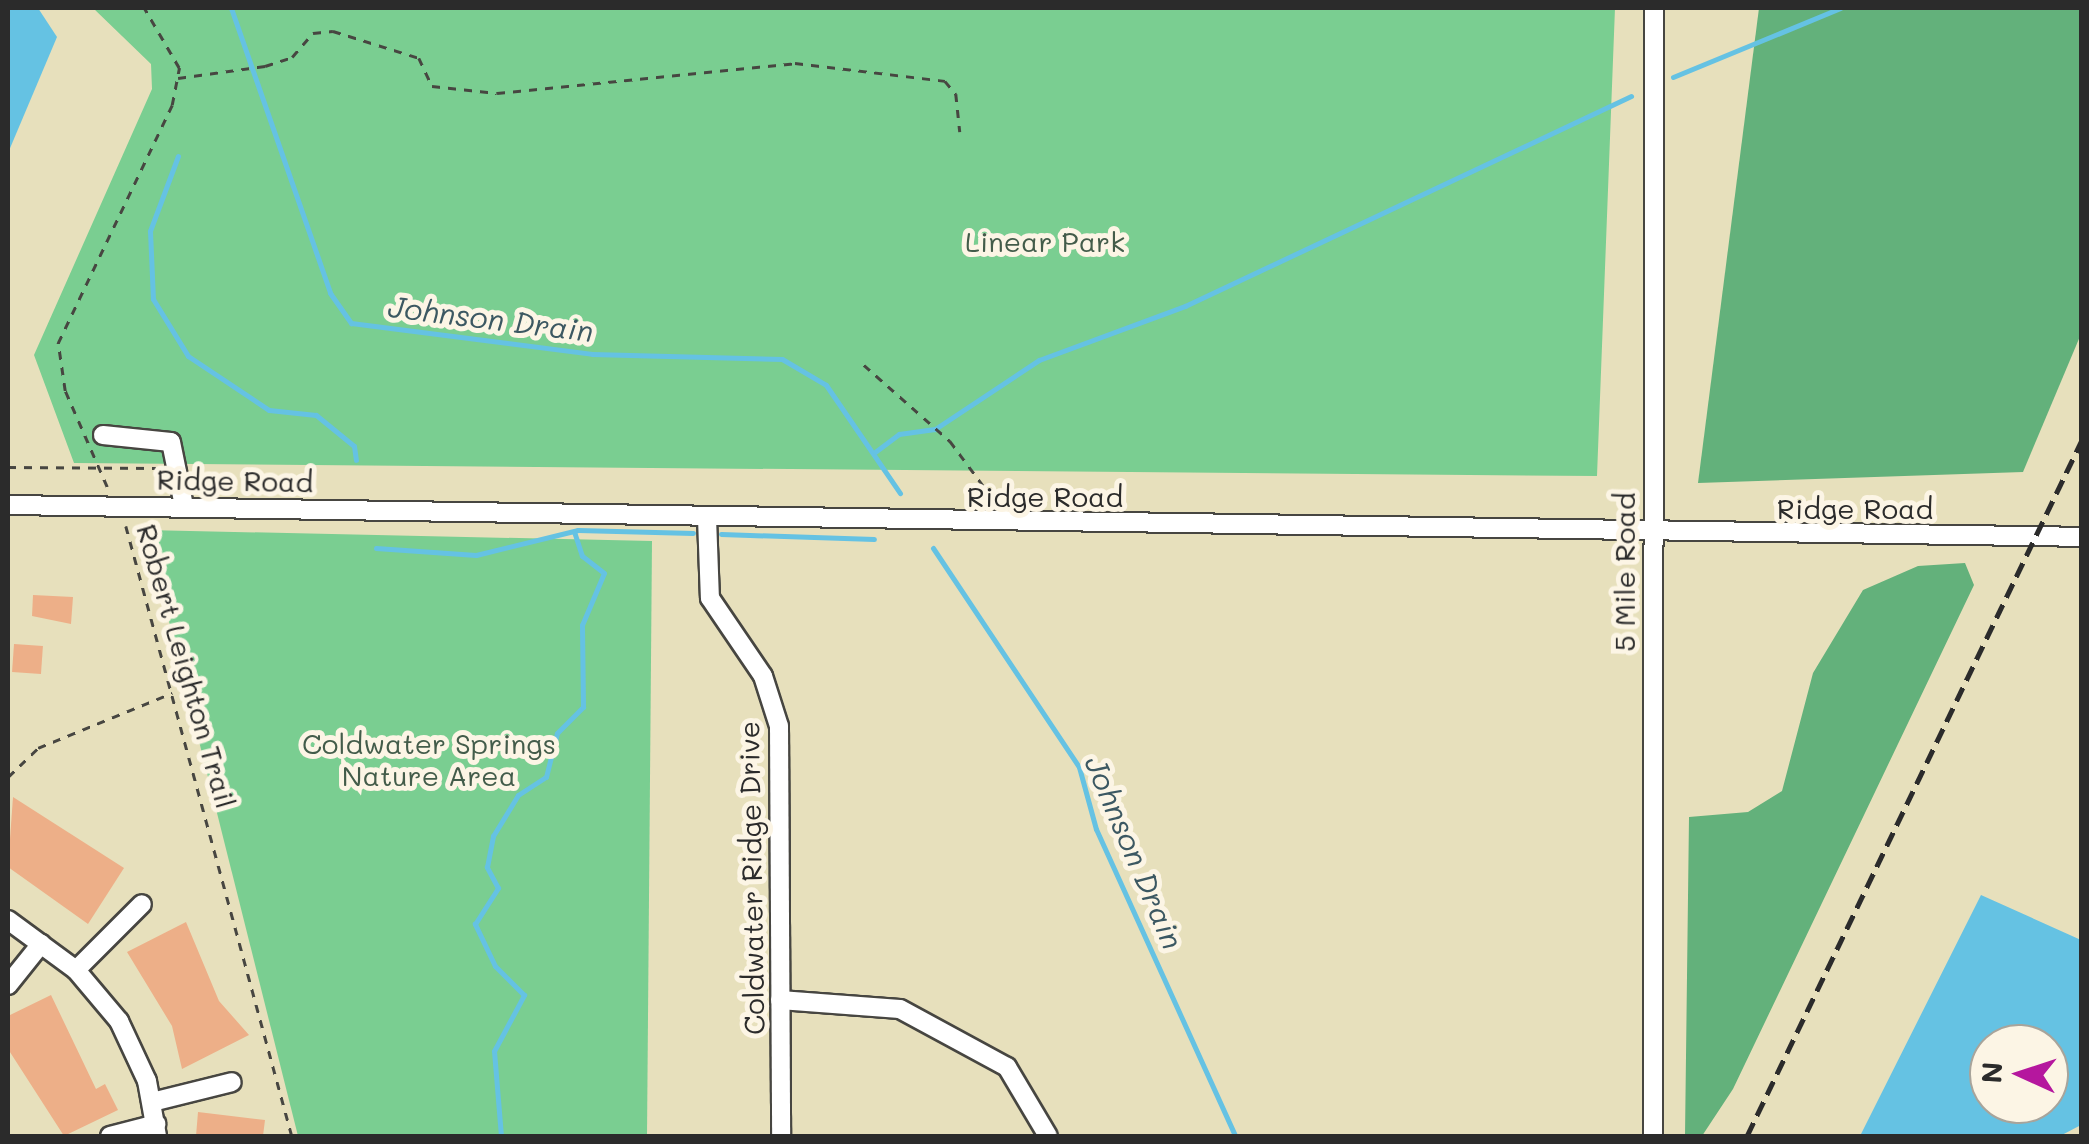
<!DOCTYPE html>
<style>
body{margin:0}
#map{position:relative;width:2089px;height:1144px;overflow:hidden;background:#e7e0bc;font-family:Mali,sans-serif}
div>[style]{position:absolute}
.green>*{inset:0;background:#7ace91}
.forest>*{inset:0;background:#63b17b}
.water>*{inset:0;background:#65c2e3}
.stream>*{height:5px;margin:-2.5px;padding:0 2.5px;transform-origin:2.5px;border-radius:2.5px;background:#65c2e3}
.building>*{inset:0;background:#edaf88;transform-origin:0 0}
.path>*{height:2.5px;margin-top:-1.25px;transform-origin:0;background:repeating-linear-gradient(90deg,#474641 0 8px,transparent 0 16px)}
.roads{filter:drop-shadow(2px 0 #474641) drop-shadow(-2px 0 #474641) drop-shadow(0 2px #474641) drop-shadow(0 -2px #474641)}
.minor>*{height:18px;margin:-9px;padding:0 9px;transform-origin:9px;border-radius:9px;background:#fff}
.rail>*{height:5px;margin-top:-2.5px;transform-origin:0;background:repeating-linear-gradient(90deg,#2b2b2b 0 15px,transparent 0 23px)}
span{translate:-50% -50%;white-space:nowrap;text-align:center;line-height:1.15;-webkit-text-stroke:10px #fcf5e5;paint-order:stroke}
.park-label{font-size:28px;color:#435c4a}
.street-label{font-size:28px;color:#2b2b2b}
.water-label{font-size:30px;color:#3c5862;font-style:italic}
.frame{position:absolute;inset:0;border:10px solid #2b2b2b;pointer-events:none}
.north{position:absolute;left:1969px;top:1024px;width:100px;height:100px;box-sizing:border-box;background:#fcf5e5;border:2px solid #a8a49b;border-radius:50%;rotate:273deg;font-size:28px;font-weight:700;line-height:40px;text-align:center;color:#2b2b2b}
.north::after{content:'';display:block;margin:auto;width:35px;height:45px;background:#b5179e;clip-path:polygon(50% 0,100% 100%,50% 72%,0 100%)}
</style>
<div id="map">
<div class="green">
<i style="clip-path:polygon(93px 8px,1615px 8px,1597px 476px,74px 463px,34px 355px,152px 89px,151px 64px)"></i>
<i style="clip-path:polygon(146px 530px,652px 541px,647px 1136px,298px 1136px)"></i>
</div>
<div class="forest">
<i style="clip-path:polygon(1759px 8px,2081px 8px,2081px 334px,2023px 472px,1698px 483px)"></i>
<i style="clip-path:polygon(1965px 563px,1974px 585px,1733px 1089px,1702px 1136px,1685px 1136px,1689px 817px,1748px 812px,1782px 791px,1813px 673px,1863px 590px,1918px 566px)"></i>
</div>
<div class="water">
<i style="clip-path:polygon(8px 8px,38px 8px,57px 37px,8px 153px)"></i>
<i style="clip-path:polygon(evenodd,1981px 895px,2081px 940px,2081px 1125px,2060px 1136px,1860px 1136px,1981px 895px,1989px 1044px,2049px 1044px,2049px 1104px,1989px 1104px,1989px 1044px)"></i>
</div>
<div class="stream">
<i style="left:231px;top:8px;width:302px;rotate:70.8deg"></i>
<i style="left:330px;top:293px;width:37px;rotate:55deg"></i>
<i style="left:351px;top:323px;width:243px;rotate:7.3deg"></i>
<i style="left:592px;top:354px;width:190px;rotate:1.5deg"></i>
<i style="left:782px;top:359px;width:51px;rotate:30.6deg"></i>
<i style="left:826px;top:385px;width:131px;rotate:55.6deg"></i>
<i style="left:1673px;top:77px;width:181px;rotate:-22.4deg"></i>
<i style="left:178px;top:156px;width:80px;rotate:110.5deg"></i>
<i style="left:150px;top:231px;width:68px;rotate:87.5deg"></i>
<i style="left:153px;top:299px;width:67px;rotate:58.4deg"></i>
<i style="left:188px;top:356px;width:97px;rotate:33.7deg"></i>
<i style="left:269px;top:410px;width:47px;rotate:6.1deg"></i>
<i style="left:316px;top:415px;width:49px;rotate:39.2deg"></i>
<i style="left:354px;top:446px;width:14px;rotate:82deg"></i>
<i style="left:875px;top:452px;width:30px;rotate:-37deg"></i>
<i style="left:899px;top:434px;width:36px;rotate:-8deg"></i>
<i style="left:935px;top:429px;width:125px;rotate:-33.6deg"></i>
<i style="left:1039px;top:360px;width:156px;rotate:-20.3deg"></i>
<i style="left:1185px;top:306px;width:493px;rotate:-25.2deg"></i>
<i style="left:721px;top:534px;width:153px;rotate:1.9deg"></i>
<i style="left:376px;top:548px;width:100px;rotate:4deg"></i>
<i style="left:476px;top:555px;width:105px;rotate:-13.8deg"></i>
<i style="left:578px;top:530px;width:115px;rotate:1.5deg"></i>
<i style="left:933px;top:548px;width:263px;rotate:56.3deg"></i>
<i style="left:1079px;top:767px;width:64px;rotate:74.7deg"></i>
<i style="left:1096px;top:829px;width:337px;rotate:65.6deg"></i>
<i style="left:501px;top:1136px;width:85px;rotate:-94.7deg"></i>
<i style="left:494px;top:1051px;width:64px;rotate:-61.8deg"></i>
<i style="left:524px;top:995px;width:41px;rotate:-135deg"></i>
<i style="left:495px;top:966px;width:47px;rotate:-115.5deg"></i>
<i style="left:475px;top:924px;width:43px;rotate:-57.4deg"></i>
<i style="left:498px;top:888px;width:24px;rotate:-118deg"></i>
<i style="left:487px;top:867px;width:32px;rotate:-79deg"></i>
<i style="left:493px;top:836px;width:48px;rotate:-58.6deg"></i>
<i style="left:518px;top:795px;width:33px;rotate:-33deg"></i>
<i style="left:546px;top:777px;width:45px;rotate:-76deg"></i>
<i style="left:557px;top:733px;width:37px;rotate:-45deg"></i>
<i style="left:583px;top:707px;width:82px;rotate:-90.7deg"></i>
<i style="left:582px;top:625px;width:56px;rotate:-67.1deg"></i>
<i style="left:604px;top:573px;width:28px;rotate:-142deg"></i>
<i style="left:582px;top:556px;width:25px;rotate:-108deg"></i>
</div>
<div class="building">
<i style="clip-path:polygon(33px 595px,73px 597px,71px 624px,32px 616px)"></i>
<i style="left:14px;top:644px;width:29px;height:28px;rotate:4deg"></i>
<i style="clip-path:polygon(13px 797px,124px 868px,88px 924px,8px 867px)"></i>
<i style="clip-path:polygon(186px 922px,219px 1001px,249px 1035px,182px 1069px,172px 1026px,127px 952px)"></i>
<i style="clip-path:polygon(51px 995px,96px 1089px,105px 1084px,118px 1110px,64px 1136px,8px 1049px,8px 1016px)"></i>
<i style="clip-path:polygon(198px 1112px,265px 1120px,263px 1136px,196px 1136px)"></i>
</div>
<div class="path">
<i style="left:178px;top:78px;width:88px;rotate:-7.9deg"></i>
<i style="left:265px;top:66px;width:28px;rotate:-18deg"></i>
<i style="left:292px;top:57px;width:32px;rotate:-49deg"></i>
<i style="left:313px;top:33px;width:20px;rotate:-6deg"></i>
<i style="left:333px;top:31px;width:90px;rotate:17.4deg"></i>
<i style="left:419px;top:58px;width:31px;rotate:65deg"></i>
<i style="left:432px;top:86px;width:65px;rotate:6.1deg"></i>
<i style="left:497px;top:93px;width:300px;rotate:-5.7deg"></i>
<i style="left:795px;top:63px;width:151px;rotate:6.8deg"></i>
<i style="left:945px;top:81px;width:17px;rotate:50deg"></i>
<i style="left:956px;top:94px;width:38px;rotate:84deg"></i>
<i style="left:864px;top:365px;width:115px;rotate:41.5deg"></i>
<i style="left:950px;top:441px;width:77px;rotate:53.4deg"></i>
<i style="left:8px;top:467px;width:148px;rotate:0.4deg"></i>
<i style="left:107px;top:487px;width:105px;rotate:-113.6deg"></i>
<i style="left:65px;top:391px;width:49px;rotate:-98.3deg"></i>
<i style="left:58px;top:343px;width:264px;rotate:-64.4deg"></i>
<i style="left:172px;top:105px;width:38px;rotate:-79deg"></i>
<i style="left:179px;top:68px;width:69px;rotate:-120.3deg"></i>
<i style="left:126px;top:526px;width:632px;rotate:74.78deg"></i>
<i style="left:8px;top:777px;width:42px;rotate:-44deg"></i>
<i style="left:38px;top:748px;width:145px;rotate:-22.3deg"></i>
</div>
<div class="roads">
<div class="minor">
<i style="left:103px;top:435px;width:68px;rotate:5.9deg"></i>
<i style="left:171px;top:442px;width:65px;rotate:78.5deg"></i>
<i style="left:8px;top:505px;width:2074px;rotate:0.88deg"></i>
<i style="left:707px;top:518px;width:80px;rotate:87.9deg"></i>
<i style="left:710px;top:598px;width:94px;rotate:55.8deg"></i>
<i style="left:763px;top:676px;width:52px;rotate:72.3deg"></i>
<i style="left:779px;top:726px;width:410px;rotate:89.7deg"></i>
<i style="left:8px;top:920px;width:84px;rotate:36.3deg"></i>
<i style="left:76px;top:970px;width:67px;rotate:49.9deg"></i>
<i style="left:119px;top:1021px;width:66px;rotate:65deg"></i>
<i style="left:147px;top:1081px;width:56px;rotate:79.7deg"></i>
<i style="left:76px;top:970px;width:93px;rotate:-45deg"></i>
<i style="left:8px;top:985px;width:53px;rotate:-51.2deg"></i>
<i style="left:780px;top:1000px;width:120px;rotate:4.3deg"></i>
<i style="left:900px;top:1009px;width:122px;rotate:28.5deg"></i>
<i style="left:1007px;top:1067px;width:80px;rotate:59.3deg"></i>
<i style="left:152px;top:1102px;width:82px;rotate:-14deg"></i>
<i style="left:110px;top:1136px;width:48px;rotate:-14.6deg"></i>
<i style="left:1653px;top:1136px;width:1128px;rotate:-89.95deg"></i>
</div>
</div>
<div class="rail">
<i style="left:1747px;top:1136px;width:772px;rotate:-64.3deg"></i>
</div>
<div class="park-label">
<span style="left:1045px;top:241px">Linear Park</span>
<span style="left:429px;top:759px">Coldwater Springs<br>Nature Area</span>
</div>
<div class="street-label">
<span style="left:235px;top:480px;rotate:1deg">Ridge Road</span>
<span style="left:1045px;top:496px">Ridge Road</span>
<span style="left:1855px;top:508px">Ridge Road</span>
<span style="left:1624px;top:572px;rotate:-90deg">5 Mile Road</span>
<span style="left:187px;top:666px;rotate:74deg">Robert Leighton Trail</span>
<span style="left:751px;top:878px;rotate:-91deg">Coldwater Ridge Drive</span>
</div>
<div class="water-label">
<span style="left:491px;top:318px;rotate:7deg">Johnson Drain</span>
<span style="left:1135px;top:852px;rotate:67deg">Johnson Drain</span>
</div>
<div class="frame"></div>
<div class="north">N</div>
</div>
